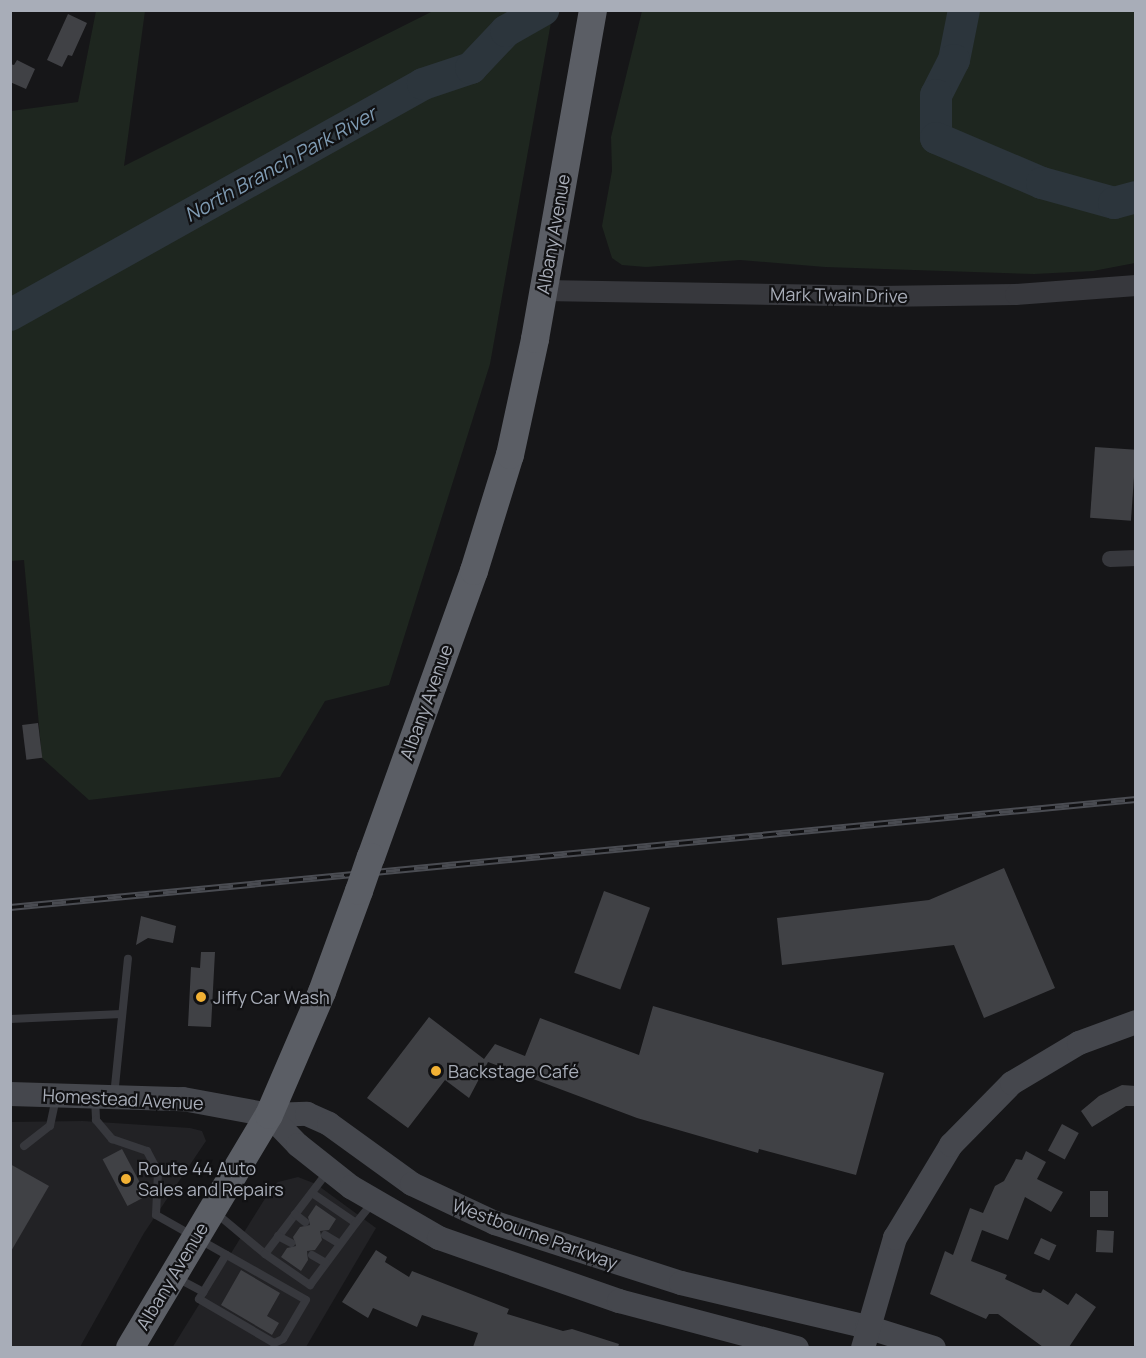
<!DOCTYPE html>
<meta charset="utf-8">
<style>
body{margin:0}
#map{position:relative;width:1146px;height:1358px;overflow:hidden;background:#161618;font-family:Manrope,sans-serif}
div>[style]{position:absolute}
.built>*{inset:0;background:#222225}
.green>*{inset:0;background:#1e261f}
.river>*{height:32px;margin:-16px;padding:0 16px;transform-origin:16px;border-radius:16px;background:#2c353c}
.building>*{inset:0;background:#404145;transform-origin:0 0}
.service>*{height:8px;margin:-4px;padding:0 4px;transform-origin:4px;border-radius:4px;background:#37383d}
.minor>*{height:16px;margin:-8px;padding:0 8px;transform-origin:8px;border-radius:8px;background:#37383d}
.tertiary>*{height:21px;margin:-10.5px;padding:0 10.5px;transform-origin:10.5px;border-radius:10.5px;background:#37383d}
.secondary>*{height:24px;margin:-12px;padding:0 12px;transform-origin:12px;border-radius:12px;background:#45474d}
.trunk>*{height:28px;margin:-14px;padding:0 14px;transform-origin:14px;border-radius:14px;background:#5b5e65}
.rail>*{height:7px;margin-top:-3.5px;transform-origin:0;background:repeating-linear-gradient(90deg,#111113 0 14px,#4a4c52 0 28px);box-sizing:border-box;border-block:2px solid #4a4c52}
.trunk-bridge>*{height:28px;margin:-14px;padding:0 14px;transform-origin:14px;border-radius:14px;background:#5b5e65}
.dots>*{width:16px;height:16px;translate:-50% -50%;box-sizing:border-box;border:3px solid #111113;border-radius:50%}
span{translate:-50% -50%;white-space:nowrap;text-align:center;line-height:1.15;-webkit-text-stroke:4.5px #111113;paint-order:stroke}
.street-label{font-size:18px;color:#a8adb8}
.poi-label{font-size:18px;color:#a8adb8}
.left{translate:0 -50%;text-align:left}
.water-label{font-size:20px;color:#7f9bb3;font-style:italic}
.frame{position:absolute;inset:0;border:12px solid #a8adb8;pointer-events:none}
</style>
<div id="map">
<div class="built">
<i style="clip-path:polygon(83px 1121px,190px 1128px,202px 1131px,206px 1141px,144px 1233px,80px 1347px,11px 1347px,10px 1122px)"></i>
<i style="clip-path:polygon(298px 1177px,316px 1184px,376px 1228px,306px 1347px,172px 1348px,271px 1189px,278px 1182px)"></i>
</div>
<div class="green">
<i style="clip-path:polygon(96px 11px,145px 11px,124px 166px,433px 11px,553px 11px,490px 364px,389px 685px,325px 701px,280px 777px,89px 800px,42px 758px,24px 560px,11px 561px,11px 111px,78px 102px)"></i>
<i style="clip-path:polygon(642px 11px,1135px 11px,1135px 263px,1093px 271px,1034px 274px,825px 267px,740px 260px,646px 267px,622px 265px,612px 258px,602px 226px,612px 171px,611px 137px)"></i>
</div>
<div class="river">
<i style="left:964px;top:10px;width:51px;rotate:101.3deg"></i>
<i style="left:954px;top:60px;width:39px;rotate:117deg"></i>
<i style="left:936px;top:95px;width:43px;rotate:90deg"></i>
<i style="left:936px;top:138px;width:115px;rotate:23deg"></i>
<i style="left:1042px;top:183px;width:75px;rotate:15.5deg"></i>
<i style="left:1114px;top:203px;width:23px;rotate:-15deg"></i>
<i style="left:10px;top:315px;width:473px;rotate:-29.2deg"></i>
<i style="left:423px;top:84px;width:51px;rotate:-18.4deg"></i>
<i style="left:471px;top:68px;width:51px;rotate:-46.6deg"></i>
<i style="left:506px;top:31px;width:43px;rotate:-29.6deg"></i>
</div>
<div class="building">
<i style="clip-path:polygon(68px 14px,87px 23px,72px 56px,68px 55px,62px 67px,47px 60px)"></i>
<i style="clip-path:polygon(17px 60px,35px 69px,26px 89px,10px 82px,10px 64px,14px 65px)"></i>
<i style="left:1095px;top:447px;width:41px;height:71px;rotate:4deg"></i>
<i style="left:38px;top:723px;width:35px;height:16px;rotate:83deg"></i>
<i style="clip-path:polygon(1004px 868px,1055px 988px,984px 1018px,954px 945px,782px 965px,777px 918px,929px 900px)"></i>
<i style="left:604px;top:891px;width:49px;height:87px;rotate:20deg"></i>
<i style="clip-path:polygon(141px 916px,176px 926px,173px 943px,148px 938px,136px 945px)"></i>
<i style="clip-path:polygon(201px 952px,215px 952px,211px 1027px,188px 1026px,191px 967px,200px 968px)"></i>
<i style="clip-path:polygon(653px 1006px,884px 1073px,856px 1175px,759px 1149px,758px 1153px,637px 1118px,488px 1062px,469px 1098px,445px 1080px,408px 1128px,367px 1098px,429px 1017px,484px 1059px,495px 1044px,525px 1056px,540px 1018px,639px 1055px)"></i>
<i style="clip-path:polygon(1122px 1085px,1136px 1086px,1136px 1106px,1126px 1106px,1092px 1127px,1081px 1111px,1099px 1096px)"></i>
<i style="left:1062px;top:1124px;width:19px;height:30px;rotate:28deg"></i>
<i style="left:122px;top:1149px;width:53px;height:22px;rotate:62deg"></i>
<i style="clip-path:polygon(1026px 1151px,1046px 1162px,1037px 1179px,1063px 1192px,1051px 1212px,1025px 1197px,1008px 1240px,982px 1230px,971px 1261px,1007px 1275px,1005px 1279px,1033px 1292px,1041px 1293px,1043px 1289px,1068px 1305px,1076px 1293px,1096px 1307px,1069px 1347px,1043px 1347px,998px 1314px,989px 1314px,986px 1319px,930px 1294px,945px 1251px,953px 1255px,970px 1208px,983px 1213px,995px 1186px,1004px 1181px,1016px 1159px,1022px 1160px)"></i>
<i style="clip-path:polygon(10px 1164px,49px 1186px,10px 1253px)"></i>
<i style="left:1090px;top:1191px;width:18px;height:26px"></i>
<i style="clip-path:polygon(316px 1205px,336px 1219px,329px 1230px,320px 1231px,322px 1240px,315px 1250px,307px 1251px,308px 1260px,301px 1271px,281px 1257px,287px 1248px,296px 1246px,293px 1237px,300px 1227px,310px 1225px,308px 1217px)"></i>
<i style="left:1097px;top:1230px;width:17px;height:22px;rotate:3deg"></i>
<i style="left:1041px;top:1238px;width:17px;height:17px;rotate:25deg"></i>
<i style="clip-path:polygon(376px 1250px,387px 1257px,385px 1262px,409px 1277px,412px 1271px,509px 1309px,507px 1314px,563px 1331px,572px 1329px,619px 1344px,618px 1347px,473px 1347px,478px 1333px,422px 1315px,417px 1327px,373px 1308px,368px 1318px,342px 1302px)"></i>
<i style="clip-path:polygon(241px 1270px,280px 1293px,267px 1316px,279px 1323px,272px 1335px,221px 1305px)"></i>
</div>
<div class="service">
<i style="left:10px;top:1019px;width:112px;rotate:-2.6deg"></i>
<i style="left:114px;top:1096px;width:138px;rotate:-84.2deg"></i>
<i style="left:95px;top:1099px;width:21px;rotate:87deg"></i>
<i style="left:96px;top:1120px;width:25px;rotate:50deg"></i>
<i style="left:112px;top:1139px;width:37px;rotate:19deg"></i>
<i style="left:147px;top:1151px;width:24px;rotate:62deg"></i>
<i style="left:158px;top:1172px;width:43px;rotate:92.7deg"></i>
<i style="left:156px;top:1215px;width:172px;rotate:29.5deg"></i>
<i style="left:306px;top:1300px;width:45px;rotate:120.5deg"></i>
<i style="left:283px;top:1339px;width:10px;rotate:156deg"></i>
<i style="left:274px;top:1343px;width:87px;rotate:-149.6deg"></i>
<i style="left:199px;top:1299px;width:52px;rotate:-58.5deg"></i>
<i style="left:24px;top:1146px;width:33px;rotate:-38deg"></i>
<i style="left:50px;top:1126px;width:29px;rotate:-78deg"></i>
<i style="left:312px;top:1193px;width:53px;rotate:34.3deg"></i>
<i style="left:356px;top:1223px;width:27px;rotate:-51deg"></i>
<i style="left:216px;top:1213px;width:64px;rotate:39.9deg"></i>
<i style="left:265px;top:1254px;width:106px;rotate:-52.7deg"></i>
<i style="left:295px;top:1214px;width:13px;rotate:39deg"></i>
<i style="left:325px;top:1235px;width:17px;rotate:31deg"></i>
<i style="left:278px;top:1236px;width:15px;rotate:28deg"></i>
<i style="left:265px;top:1254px;width:55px;rotate:34.6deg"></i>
<i style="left:310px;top:1285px;width:77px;rotate:-53.4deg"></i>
<i style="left:312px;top:1255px;width:16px;rotate:30deg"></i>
<i style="left:177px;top:1278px;width:30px;rotate:28deg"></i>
</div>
<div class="minor">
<i style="left:1110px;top:559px;width:26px;rotate:-2deg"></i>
</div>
<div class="tertiary">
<i style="left:543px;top:290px;width:335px;rotate:1deg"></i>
<i style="left:878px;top:296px;width:137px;rotate:-0.8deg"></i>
<i style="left:1015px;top:294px;width:121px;rotate:-4.3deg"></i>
</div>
<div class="secondary">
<i style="left:10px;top:1094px;width:173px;rotate:1.7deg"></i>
<i style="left:183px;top:1099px;width:87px;rotate:10.5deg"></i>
<i style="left:269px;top:1115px;width:38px;rotate:-2deg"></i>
<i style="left:307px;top:1114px;width:24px;rotate:24deg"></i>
<i style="left:329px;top:1124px;width:102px;rotate:35.9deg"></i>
<i style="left:412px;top:1184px;width:92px;rotate:25.2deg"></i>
<i style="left:495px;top:1223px;width:195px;rotate:17.9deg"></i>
<i style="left:681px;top:1283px;width:191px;rotate:13.3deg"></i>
<i style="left:867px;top:1327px;width:70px;rotate:17.4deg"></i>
<i style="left:269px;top:1115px;width:42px;rotate:46deg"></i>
<i style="left:298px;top:1145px;width:68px;rotate:38.4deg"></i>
<i style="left:351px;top:1187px;width:102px;rotate:30.1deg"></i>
<i style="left:439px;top:1238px;width:191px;rotate:19.3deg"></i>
<i style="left:619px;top:1301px;width:184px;rotate:14.8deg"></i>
<i style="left:863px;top:1348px;width:115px;rotate:-73.8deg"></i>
<i style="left:895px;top:1238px;width:109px;rotate:-58.9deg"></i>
<i style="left:951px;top:1145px;width:87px;rotate:-45.5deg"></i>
<i style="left:1012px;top:1083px;width:78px;rotate:-30.8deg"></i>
<i style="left:1079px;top:1043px;width:61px;rotate:-20.2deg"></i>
</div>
<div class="trunk">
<i style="left:371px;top:857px;width:304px;rotate:-70.2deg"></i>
<i style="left:474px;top:571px;width:121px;rotate:-72.8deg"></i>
<i style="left:510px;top:455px;width:119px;rotate:-77.8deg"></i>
<i style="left:535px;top:339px;width:334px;rotate:-80deg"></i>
<i style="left:130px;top:1348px;width:271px;rotate:-59.2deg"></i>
<i style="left:269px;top:1115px;width:134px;rotate:-66.7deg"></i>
<i style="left:322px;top:992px;width:108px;rotate:-69.9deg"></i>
</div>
<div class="rail">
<i style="left:10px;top:907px;width:1131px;rotate:-5.48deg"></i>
</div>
<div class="trunk-bridge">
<i style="left:359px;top:891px;width:36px;rotate:-71deg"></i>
</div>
<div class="dots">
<i style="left:201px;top:997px;background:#f2b134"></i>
<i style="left:436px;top:1071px;background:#f2b134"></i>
<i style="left:126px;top:1179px;background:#f2b134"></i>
</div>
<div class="street-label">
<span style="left:553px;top:234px;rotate:-80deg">Albany Avenue</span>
<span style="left:839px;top:295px;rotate:1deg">Mark Twain Drive</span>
<span style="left:426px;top:702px;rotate:-70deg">Albany Avenue</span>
<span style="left:123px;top:1099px;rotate:3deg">Homestead Avenue</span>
<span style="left:535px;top:1234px;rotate:20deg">Westbourne Parkway</span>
<span style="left:172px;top:1276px;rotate:-59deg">Albany Avenue</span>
</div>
<div class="poi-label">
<span class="left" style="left:213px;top:997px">Jiffy Car Wash</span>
<span class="left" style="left:448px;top:1071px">Backstage Café</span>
<span class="left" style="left:138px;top:1179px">Route 44 Auto<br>Sales and Repairs</span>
</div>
<div class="water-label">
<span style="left:280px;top:164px;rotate:-29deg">North Branch Park River</span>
</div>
<div class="frame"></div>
</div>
